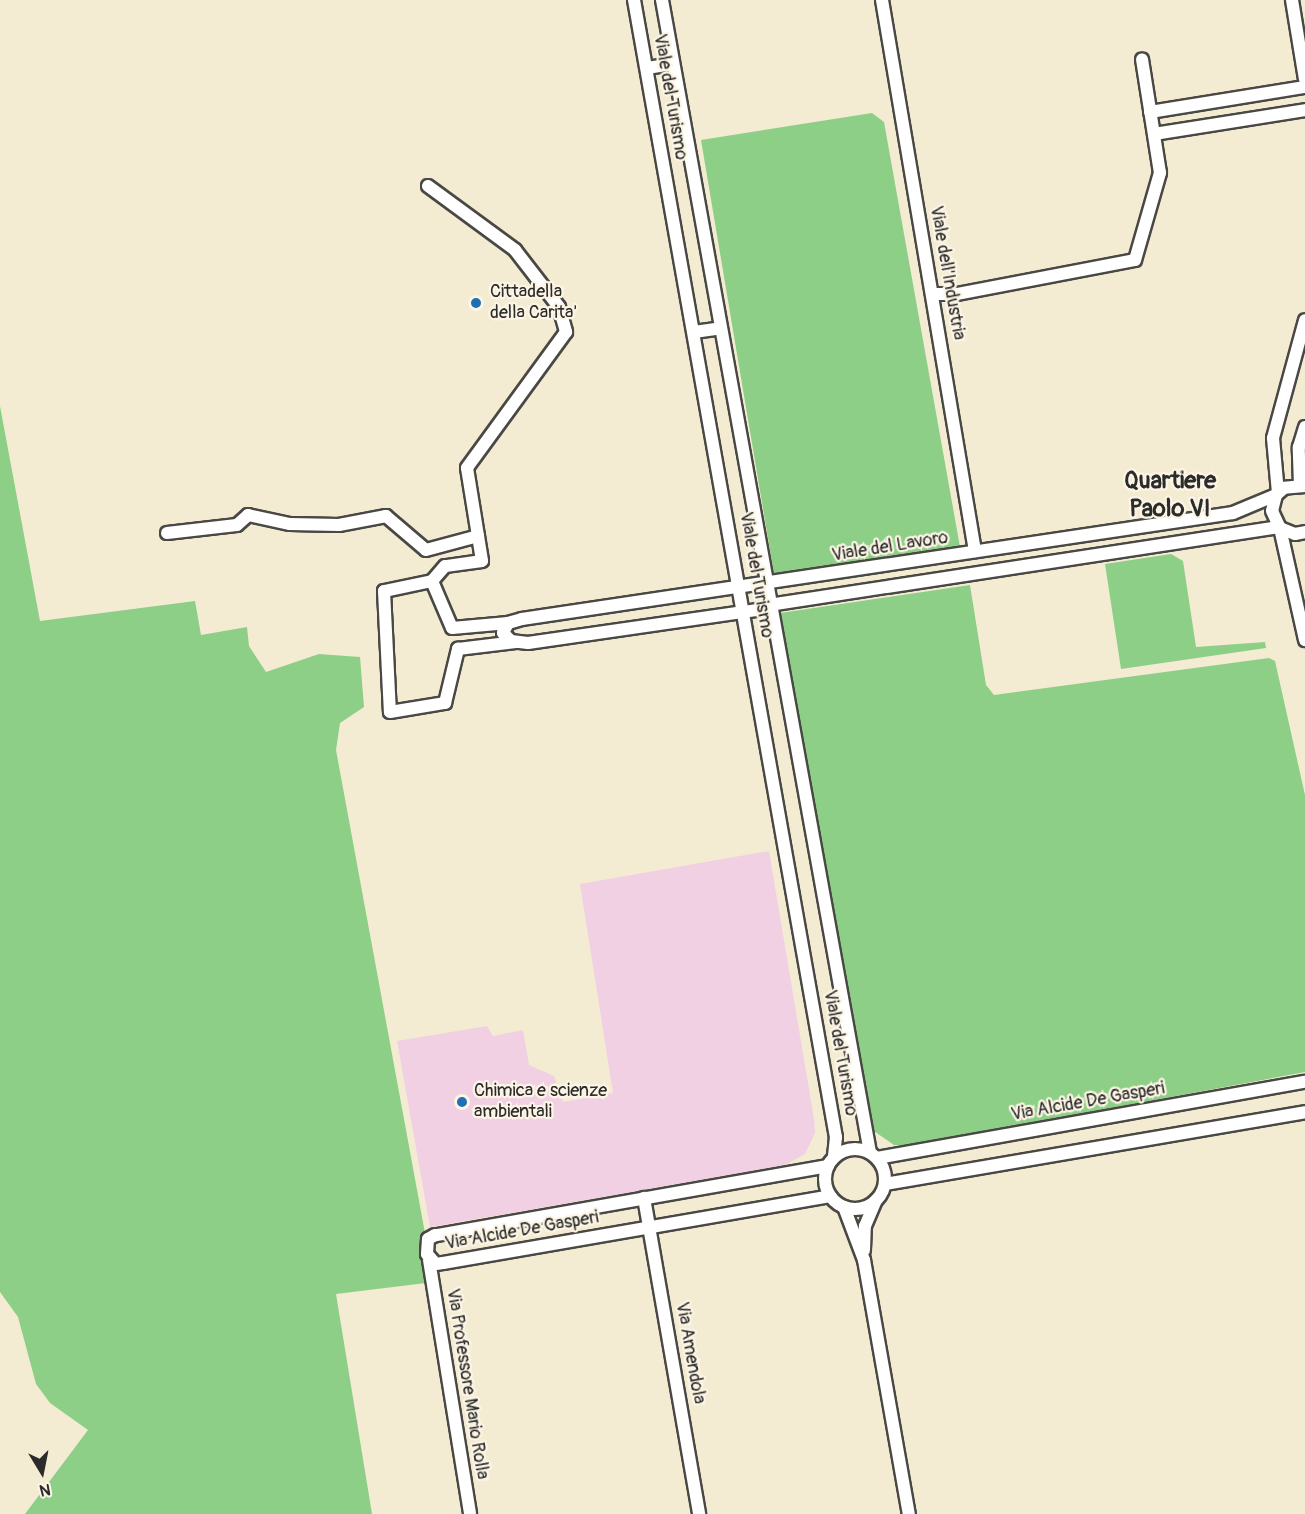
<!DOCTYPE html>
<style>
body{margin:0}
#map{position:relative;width:1305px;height:1514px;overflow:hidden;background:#f4ebd3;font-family:Pangolin,sans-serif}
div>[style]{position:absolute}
.built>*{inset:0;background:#f1d0e3}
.green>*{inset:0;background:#8dcf87}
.roads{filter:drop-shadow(2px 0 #494844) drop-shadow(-2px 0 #494844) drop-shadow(0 2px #494844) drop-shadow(0 -2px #494844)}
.minor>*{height:12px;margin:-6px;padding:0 6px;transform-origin:6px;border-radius:6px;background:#fff}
.minor>.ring{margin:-6px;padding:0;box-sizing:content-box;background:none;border:12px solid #fff;border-radius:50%}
.dots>*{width:16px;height:16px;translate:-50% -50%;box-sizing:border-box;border:3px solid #fcf5e5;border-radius:50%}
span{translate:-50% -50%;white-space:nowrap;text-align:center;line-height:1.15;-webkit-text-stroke:4.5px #fcf5e5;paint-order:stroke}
.street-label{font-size:18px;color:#2b2b2b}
.poi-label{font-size:18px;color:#2b2b2b}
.left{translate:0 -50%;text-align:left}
.district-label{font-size:24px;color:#2b2b2b;font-weight:700}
.north{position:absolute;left:12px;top:1442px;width:60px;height:60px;-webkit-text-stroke:4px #fcf5e5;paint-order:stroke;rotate:170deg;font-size:16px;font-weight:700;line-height:24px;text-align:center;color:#2b2b2b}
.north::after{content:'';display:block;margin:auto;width:21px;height:27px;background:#2b2b2b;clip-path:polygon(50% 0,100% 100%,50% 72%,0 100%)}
</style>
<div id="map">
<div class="built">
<i style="clip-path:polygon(769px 851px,814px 1119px,815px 1133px,805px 1154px,785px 1165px,430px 1227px,397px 1041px,487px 1026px,493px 1036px,523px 1030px,529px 1065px,554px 1076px,563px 1102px,613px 1093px,580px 884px)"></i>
</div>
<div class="green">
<i style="clip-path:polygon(872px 113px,884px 122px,960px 547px,774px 574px,701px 140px)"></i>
<i style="clip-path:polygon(0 406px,40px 621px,195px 601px,201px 635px,247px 627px,249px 646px,266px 672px,319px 654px,360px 657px,364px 707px,340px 723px,336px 750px,434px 1282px,336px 1294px,372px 1514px,25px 1514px,88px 1430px,50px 1403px,36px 1384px,18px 1317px,0 1292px)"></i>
<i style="clip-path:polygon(1171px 554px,1183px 561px,1196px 647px,1265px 642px,1266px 648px,1121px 669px,1105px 564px)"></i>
<i style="clip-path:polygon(970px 585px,986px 685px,994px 695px,1269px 658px,1275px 661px,1305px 795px,1305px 1072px,908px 1146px,894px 1145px,868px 1127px,780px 613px)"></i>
</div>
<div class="roads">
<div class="minor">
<i style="left:634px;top:0;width:1155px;rotate:79.93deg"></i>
<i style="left:836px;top:1137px;width:20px;rotate:96deg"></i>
<i style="left:662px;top:0;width:1171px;rotate:79.77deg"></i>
<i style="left:882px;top:0;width:559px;rotate:80.42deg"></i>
<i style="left:1292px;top:0;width:80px;rotate:80.7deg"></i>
<i style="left:647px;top:68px;width:25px;rotate:-9deg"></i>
<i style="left:1150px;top:112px;width:157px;rotate:-9.2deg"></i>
<i style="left:1154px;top:134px;width:153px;rotate:-9deg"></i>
<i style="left:428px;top:186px;width:108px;rotate:36.3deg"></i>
<i style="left:515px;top:250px;width:72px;rotate:52.3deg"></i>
<i style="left:559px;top:307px;width:26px;rotate:74deg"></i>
<i style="left:566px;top:332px;width:168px;rotate:126.1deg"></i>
<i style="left:467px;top:468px;width:94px;rotate:80.8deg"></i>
<i style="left:482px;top:561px;width:37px;rotate:172deg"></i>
<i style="left:445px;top:566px;width:20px;rotate:131deg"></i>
<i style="left:932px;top:294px;width:25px"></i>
<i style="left:957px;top:294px;width:181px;rotate:-10.8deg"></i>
<i style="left:1135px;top:260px;width:91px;rotate:-74deg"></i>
<i style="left:1160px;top:173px;width:115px;rotate:-99deg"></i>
<i style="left:694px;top:332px;width:27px;rotate:-8deg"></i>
<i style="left:1300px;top:485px;width:38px;rotate:-92deg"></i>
<i style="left:1299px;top:447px;width:21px;rotate:-73deg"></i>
<i style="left:1305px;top:486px;width:21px;rotate:175deg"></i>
<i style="left:1284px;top:488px;width:11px;rotate:139deg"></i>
<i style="left:1276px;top:495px;width:16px;rotate:104deg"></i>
<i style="left:1272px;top:511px;width:19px;rotate:65deg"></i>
<i style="left:1280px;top:528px;width:16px;rotate:22deg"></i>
<i style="left:1295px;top:534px;width:10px;rotate:-11deg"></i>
<i style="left:1278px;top:493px;width:55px;rotate:-95.2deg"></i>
<i style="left:1273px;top:438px;width:122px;rotate:-74.8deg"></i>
<i style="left:1276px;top:495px;width:47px;rotate:157.3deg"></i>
<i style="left:1233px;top:513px;width:719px;rotate:171.52deg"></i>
<i style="left:522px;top:619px;width:15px;rotate:164deg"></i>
<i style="left:508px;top:623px;width:11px;rotate:117deg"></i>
<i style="left:503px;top:633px;width:11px;rotate:45deg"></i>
<i style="left:511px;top:641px;width:17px;rotate:7deg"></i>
<i style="left:528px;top:643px;width:232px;rotate:-8.2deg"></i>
<i style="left:758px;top:610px;width:12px;rotate:-24deg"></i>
<i style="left:769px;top:605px;width:516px;rotate:-8.7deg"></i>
<i style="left:1280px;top:528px;width:115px;rotate:77.4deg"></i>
<i style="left:167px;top:533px;width:70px;rotate:-6.5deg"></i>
<i style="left:237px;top:525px;width:15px;rotate:-42deg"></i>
<i style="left:248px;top:515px;width:43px;rotate:12.1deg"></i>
<i style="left:290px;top:524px;width:49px;rotate:1.2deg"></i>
<i style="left:339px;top:525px;width:48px;rotate:-10.8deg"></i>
<i style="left:386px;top:516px;width:52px;rotate:40.4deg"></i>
<i style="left:426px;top:550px;width:54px;rotate:-15.1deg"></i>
<i style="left:508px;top:623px;width:56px;rotate:174.9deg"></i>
<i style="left:452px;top:628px;width:51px;rotate:-113.1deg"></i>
<i style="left:432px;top:581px;width:49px;rotate:168.2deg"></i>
<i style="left:384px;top:591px;width:121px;rotate:87.2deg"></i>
<i style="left:390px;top:712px;width:56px;rotate:-9.3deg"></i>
<i style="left:445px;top:703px;width:56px;rotate:-76.5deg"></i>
<i style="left:458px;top:649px;width:58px;rotate:-6.9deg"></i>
<i class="ring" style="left:825px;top:1149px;width:48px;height:48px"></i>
<i style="left:877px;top:1158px;width:435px;rotate:-10.1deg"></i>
<i style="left:828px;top:1166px;width:399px;rotate:170deg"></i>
<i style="left:435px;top:1235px;width:8px;rotate:150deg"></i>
<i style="left:428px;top:1239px;width:15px;rotate:94deg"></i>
<i style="left:427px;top:1254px;width:13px;rotate:48deg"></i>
<i style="left:436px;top:1264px;width:7px;rotate:-8deg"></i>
<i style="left:443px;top:1263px;width:393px;rotate:-9.8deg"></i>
<i style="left:885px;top:1184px;width:426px;rotate:-9.7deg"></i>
<i style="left:644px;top:1198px;width:321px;rotate:80.1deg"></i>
<i style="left:844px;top:1207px;width:57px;rotate:69.3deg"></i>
<i style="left:864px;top:1260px;width:258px;rotate:80deg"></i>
<i style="left:864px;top:1250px;width:24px;rotate:-88deg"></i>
<i style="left:865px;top:1226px;width:28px;rotate:-67deg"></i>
<i style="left:429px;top:1260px;width:257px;rotate:80.8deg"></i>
</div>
</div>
<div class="dots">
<i style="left:476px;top:303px;background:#1f6fb2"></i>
<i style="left:462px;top:1102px;background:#1f6fb2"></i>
</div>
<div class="street-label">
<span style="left:670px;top:97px;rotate:80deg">Viale del Turismo</span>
<span style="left:947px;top:273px;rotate:80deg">Viale dell'Industria</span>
<span style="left:890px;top:547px;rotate:-9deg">Viale del Lavoro</span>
<span style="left:756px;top:575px;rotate:80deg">Viale del Turismo</span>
<span style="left:840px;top:1053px;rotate:80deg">Viale del Turismo</span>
<span style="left:1088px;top:1102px;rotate:-10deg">Via Alcide De Gasperi</span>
<span style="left:522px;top:1231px;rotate:-10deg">Via Alcide De Gasperi</span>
<span style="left:690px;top:1353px;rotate:80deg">Via Amendola</span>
<span style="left:467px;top:1384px;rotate:81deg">Via Professore Mario Rolla</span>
</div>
<div class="poi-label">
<span class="left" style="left:490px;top:303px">Cittadella<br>della Carita'</span>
<span class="left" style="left:474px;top:1102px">Chimica e scienze<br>ambientali</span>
</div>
<div class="district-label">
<span style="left:1170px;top:495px">Quartiere<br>Paolo VI</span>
</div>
<div class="north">N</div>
</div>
